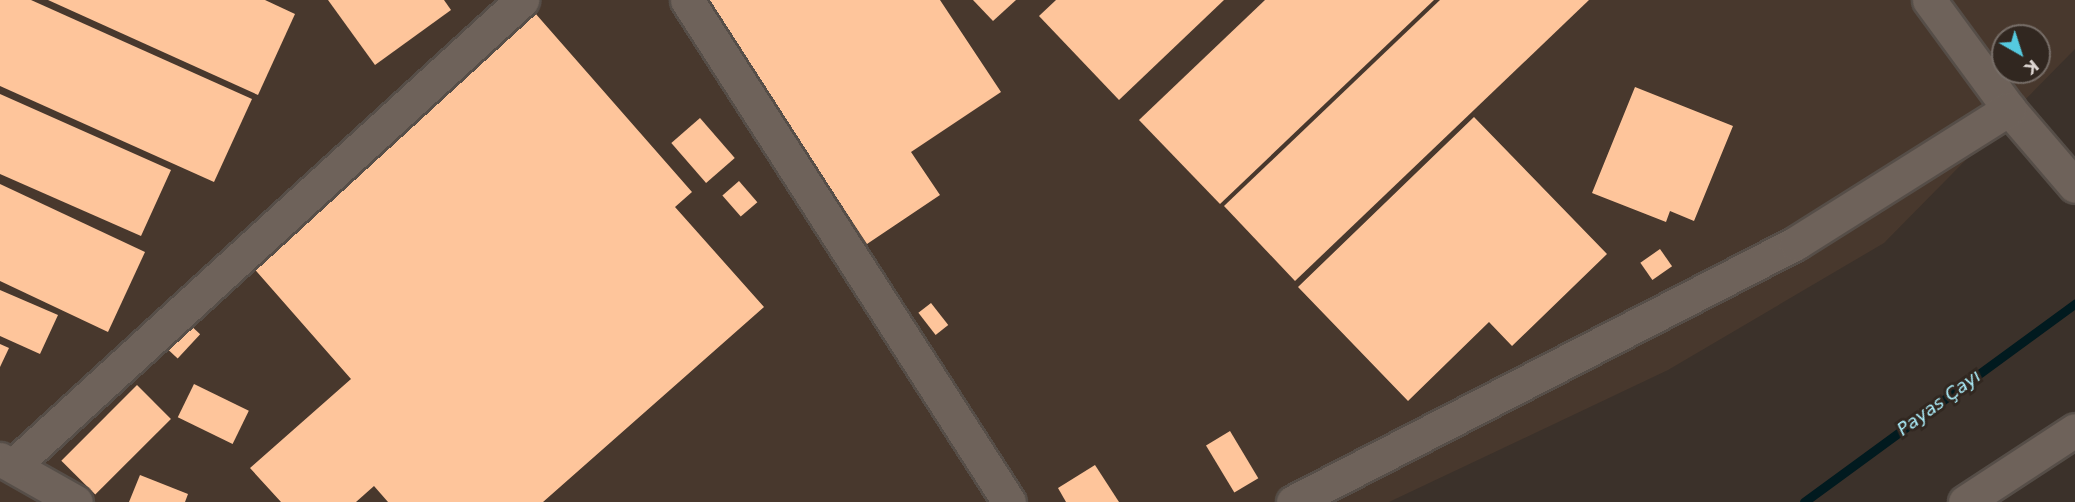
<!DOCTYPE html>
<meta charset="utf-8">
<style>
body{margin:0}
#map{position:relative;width:2075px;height:502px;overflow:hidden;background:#3b312a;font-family:"DejaVu Sans",sans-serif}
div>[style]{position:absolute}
.built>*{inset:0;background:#48382d}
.stream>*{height:9px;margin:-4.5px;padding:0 4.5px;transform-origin:4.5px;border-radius:4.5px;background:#011a1f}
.building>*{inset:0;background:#fec59b;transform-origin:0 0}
.roads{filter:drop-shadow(2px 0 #564e48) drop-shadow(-2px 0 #564e48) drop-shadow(0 2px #564e48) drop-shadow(0 -2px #564e48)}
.minor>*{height:33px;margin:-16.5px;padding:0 16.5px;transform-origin:16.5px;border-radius:16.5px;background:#6e625a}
span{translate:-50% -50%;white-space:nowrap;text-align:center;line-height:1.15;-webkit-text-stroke:6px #312720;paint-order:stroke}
.water-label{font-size:18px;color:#adf0fd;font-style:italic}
.north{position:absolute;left:1991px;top:24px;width:60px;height:60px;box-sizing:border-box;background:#312720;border:2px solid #766d67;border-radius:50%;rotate:141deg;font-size:16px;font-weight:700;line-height:24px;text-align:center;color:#ddd6d2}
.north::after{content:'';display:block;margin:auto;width:21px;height:27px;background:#55cadf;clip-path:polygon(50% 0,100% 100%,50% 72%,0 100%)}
</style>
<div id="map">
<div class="built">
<i style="clip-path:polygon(evenodd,0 0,2075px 0,2075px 49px,1884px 243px,1668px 370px,1389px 502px,0 502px,0 0,2003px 36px,2039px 36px,2039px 72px,2003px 72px,2003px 36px)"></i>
</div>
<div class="stream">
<i style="left:1804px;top:502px;width:336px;rotate:-36.2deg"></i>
</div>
<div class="building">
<i style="clip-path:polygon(0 0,31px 0,252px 99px,214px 182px,0 86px)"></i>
<i style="clip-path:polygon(48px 0,265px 0,295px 14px,258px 95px)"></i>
<i style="clip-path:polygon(328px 0,444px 0,451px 10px,375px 65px)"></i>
<i style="clip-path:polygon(706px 0,940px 0,1001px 92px,911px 152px,940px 195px,867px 244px)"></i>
<i style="clip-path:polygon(973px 0,1016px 0,993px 21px)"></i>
<i style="clip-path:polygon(1056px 0,1224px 0,1119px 100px,1039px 16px)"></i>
<i style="clip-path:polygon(1265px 0,1434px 0,1220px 204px,1139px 120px)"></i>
<i style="clip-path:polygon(1440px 0,1589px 0,1295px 281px,1224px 206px)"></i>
<i style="clip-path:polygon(535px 13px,692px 192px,675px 207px,764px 307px,543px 502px,388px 502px,374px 486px,356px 502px,281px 502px,250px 468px,351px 379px,250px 264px)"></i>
<i style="clip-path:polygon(1635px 87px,1733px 126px,1694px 221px,1670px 211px,1666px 222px,1592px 193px)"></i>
<i style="clip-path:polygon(0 94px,171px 170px,141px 236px,0 174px)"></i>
<i style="clip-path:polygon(1474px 117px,1607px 254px,1512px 346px,1489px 322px,1408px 401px,1298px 287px)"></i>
<i style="left:700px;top:118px;width:53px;height:38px;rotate:49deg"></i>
<i style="left:739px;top:181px;width:28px;height:22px;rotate:49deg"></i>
<i style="clip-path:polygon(0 184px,145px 252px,108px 332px,0 281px)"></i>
<i style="left:1660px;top:249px;width:21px;height:24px;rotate:55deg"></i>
<i style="clip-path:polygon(0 290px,58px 315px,40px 354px,0 336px)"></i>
<i style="left:931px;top:303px;width:28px;height:16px;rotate:52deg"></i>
<i style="left:187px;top:322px;width:18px;height:33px;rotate:43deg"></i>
<i style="clip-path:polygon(0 344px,9px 348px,0 367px)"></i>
<i style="left:194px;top:384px;width:61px;height:37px;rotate:26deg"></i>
<i style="left:137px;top:385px;width:48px;height:107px;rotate:45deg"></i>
<i style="left:1230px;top:431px;width:55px;height:28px;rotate:59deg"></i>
<i style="clip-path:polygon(1095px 465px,1119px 502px,1066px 502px,1058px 488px)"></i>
<i style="clip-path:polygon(140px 475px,188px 494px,185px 502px,129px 502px)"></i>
</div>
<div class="roads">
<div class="minor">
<i style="left:687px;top:0;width:596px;rotate:57.32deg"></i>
<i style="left:1929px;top:0;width:135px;rotate:53.7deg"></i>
<i style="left:2009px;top:109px;width:101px;rotate:49.4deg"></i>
<i style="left:0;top:459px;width:87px;rotate:29.5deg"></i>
<i style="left:14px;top:465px;width:689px;rotate:-42.47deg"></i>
<i style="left:1293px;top:502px;width:566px;rotate:-27.24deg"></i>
<i style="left:1796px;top:243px;width:252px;rotate:-32.2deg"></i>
<i style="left:1965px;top:502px;width:131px;rotate:-33.2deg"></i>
</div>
</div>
<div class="water-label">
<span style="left:1939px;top:403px;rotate:-36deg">Payas Çayı</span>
</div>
<div class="north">K</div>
</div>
